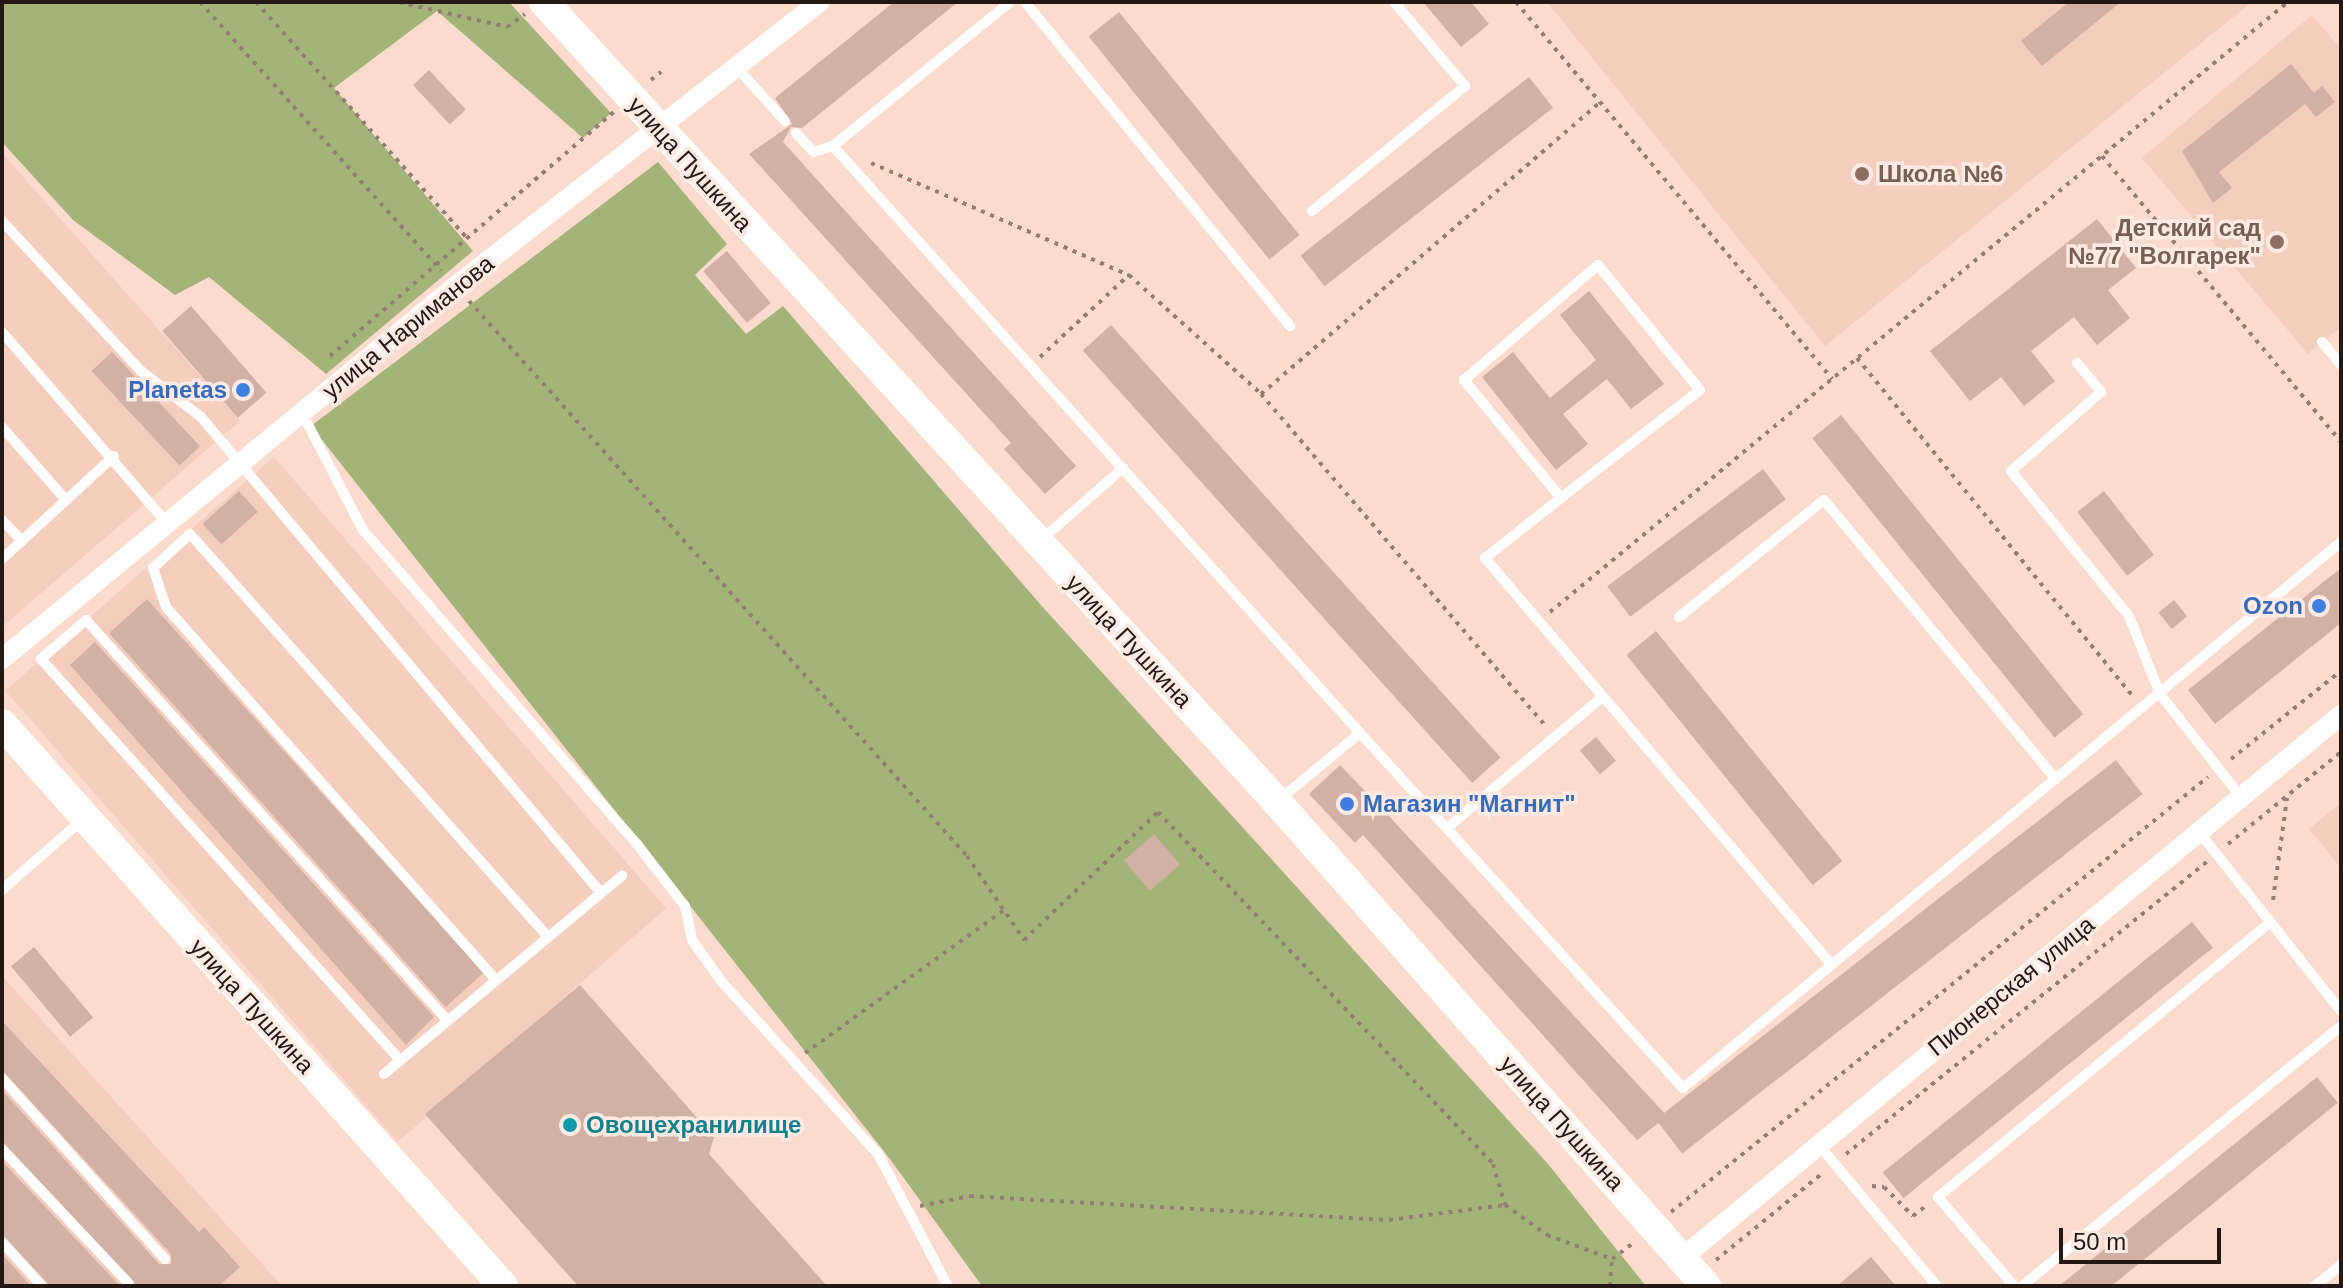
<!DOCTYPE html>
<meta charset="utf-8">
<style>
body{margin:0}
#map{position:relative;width:2343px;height:1288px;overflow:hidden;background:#fbdbcd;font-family:Arial,sans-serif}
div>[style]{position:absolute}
.built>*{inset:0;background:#f5cdbc;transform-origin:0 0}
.forest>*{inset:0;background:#a3b479}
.building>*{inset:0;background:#d0b1a4;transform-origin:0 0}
.path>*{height:4px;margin-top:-2px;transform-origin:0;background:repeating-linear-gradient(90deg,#947e74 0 4px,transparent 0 10px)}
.lane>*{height:10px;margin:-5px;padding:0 5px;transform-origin:5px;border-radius:5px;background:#fff}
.street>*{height:20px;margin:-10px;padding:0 10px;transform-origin:10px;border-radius:10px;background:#fff}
.secondary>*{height:30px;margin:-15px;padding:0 15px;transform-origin:15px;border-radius:15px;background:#fff}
.dots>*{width:22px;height:22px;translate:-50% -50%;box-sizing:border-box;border:4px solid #ffebe3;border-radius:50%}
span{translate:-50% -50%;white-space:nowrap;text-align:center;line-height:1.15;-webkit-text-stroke:7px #ffebe3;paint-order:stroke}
.street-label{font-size:24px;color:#231813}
.education-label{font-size:24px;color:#785e54;font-weight:700}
.left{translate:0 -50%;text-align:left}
.right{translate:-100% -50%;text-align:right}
.shop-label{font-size:24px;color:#366cbe;font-weight:700}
.culture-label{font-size:24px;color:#0d838f;font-weight:700}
.frame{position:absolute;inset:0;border:4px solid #231813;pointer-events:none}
.scale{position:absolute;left:2059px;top:1228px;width:162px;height:36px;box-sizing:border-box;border:4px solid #231813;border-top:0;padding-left:10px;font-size:24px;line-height:28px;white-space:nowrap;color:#231813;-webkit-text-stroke:6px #ffebe3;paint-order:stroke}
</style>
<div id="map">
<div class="built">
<i style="clip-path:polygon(1547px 2px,2252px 2px,1825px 346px)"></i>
<i style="clip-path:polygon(2312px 15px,2341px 49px,2341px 327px,2308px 354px,2142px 158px)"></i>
<i style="clip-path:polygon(2px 153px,240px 421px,2px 627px)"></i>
<i style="left:274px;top:457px;width:598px;height:356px;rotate:49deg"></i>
<i style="clip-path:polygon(2341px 803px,2341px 868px,2309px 829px)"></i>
<i style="clip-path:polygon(2px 976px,282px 1286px,2px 1286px)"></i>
</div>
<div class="forest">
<i style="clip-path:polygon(2px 2px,509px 2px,611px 113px,583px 138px,437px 11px,334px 88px,473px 251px,326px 374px,209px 277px,175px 295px,73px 220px,2px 142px)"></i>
<i style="clip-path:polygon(658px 162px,727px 244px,695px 275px,746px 334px,783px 306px,1040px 604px,1548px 1164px,1646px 1286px,982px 1286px,890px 1159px,311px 426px)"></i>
</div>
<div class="building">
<i style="clip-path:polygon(894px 2px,958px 2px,802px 128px,791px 127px,783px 142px,1076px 466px,1045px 494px,1004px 449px,1011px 443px,749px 154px,792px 124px,775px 98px)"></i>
<i style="clip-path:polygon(1423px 2px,1471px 2px,1489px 24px,1461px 47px)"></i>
<i style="clip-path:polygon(2069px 2px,2121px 2px,2042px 66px,2021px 41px)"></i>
<i style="left:1119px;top:12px;width:287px;height:39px;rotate:51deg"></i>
<i style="clip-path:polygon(2291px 64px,2314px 93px,2322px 86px,2335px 102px,2316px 117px,2305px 104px,2219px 172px,2232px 188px,2213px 203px,2182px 151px)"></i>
<i style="left:429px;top:70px;width:54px;height:22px;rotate:47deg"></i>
<i style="left:1529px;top:77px;width:39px;height:290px;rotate:52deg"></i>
<i style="clip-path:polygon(2097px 219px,2136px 268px,2108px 290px,2130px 318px,2097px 345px,2074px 317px,2031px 351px,2055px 381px,2024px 406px,2001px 377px,1970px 401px,1930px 351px)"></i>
<i style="left:727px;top:251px;width:68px;height:31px;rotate:50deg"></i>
<i style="clip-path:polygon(1589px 291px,1664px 384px,1631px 409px,1607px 379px,1563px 414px,1588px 444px,1556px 470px,1482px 377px,1513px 352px,1550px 398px,1596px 360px,1560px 315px)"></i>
<i style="left:191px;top:306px;width:115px;height:38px;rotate:49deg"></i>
<i style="left:1111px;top:325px;width:582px;height:38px;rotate:48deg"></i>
<i style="left:112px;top:352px;width:129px;height:28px;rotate:47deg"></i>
<i style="left:1841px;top:415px;width:385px;height:37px;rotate:51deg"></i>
<i style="left:1763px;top:469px;width:38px;height:195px;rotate:53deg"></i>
<i style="left:239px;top:491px;width:28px;height:49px;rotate:48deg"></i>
<i style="left:2104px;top:491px;width:81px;height:34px;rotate:52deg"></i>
<i style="clip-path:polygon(2341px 568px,2341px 623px,2215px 724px,2188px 690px)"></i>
<i style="left:147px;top:599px;width:503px;height:51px;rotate:48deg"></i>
<i style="left:2174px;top:600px;width:21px;height:20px;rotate:51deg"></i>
<i style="left:1656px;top:631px;width:296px;height:38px;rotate:51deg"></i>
<i style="clip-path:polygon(95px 642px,434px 1017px,406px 1045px,70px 665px)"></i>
<i style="left:1596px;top:737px;width:31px;height:21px;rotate:50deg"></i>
<i style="left:2116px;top:760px;width:43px;height:584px;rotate:52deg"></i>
<i style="clip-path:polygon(1340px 765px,1387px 814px,1667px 1116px,1637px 1140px,1363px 835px,1355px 843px,1309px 794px)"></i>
<i style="left:1154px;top:834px;width:40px;height:40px;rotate:49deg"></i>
<i style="left:2192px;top:922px;width:33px;height:398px;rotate:51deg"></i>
<i style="left:34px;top:947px;width:92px;height:30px;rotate:50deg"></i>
<i style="clip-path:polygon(580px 985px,714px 1137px,709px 1154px,827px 1286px,578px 1286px,425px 1114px)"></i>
<i style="clip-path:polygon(2px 1021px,199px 1232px,204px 1227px,240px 1267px,219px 1286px,137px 1286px,2px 1141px,2px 1090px,159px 1264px,171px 1264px,171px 1254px,2px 1070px)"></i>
<i style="left:2317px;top:1077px;width:33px;height:330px;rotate:51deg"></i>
<i style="clip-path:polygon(2px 1161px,120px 1286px,50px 1286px,2px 1234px)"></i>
<i style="clip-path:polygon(2px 1254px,31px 1286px,2px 1286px)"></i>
<i style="clip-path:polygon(1871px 1257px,1896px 1286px,1837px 1286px)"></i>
</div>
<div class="path">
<i style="left:200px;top:2px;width:361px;rotate:48.1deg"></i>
<i style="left:256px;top:2px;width:317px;rotate:48.2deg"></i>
<i style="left:399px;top:2px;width:111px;rotate:13deg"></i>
<i style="left:507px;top:27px;width:22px;rotate:-36deg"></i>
<i style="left:1516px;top:2px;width:492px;rotate:50deg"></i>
<i style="left:651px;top:80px;width:13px;rotate:-39deg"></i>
<i style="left:2102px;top:156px;width:373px;rotate:50.1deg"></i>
<i style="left:871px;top:163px;width:281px;rotate:23.5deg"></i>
<i style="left:1129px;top:275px;width:178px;rotate:42deg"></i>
<i style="left:1261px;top:394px;width:436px;rotate:49.4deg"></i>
<i style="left:469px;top:301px;width:746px;rotate:48.1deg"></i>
<i style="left:967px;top:856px;width:102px;rotate:55.8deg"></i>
<i style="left:1024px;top:940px;width:185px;rotate:-43.7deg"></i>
<i style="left:1158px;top:812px;width:486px;rotate:46.4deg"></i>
<i style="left:1493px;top:1164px;width:43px;rotate:73.7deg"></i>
<i style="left:330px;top:356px;width:374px;rotate:-40.7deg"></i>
<i style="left:1040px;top:357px;width:121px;rotate:-42.7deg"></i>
<i style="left:1857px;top:358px;width:439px;rotate:50.8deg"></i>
<i style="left:1261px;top:394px;width:447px;rotate:-40.7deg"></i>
<i style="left:1550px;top:612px;width:957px;rotate:-39.58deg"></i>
<i style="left:2231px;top:759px;width:141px;rotate:-38.7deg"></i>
<i style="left:2228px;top:844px;width:146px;rotate:-39.2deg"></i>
<i style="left:2273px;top:900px;width:103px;rotate:-82.2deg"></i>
<i style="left:805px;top:1053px;width:245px;rotate:-35.7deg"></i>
<i style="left:1846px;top:1154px;width:464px;rotate:-39deg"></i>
<i style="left:1872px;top:1186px;width:12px;rotate:5deg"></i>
<i style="left:1884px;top:1187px;width:41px;rotate:45deg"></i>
<i style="left:1913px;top:1216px;width:18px;rotate:-38deg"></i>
<i style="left:920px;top:1206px;width:51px;rotate:-11.3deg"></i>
<i style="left:970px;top:1196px;width:420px;rotate:3.3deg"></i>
<i style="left:1389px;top:1220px;width:117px;rotate:-7.4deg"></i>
<i style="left:1505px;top:1205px;width:52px;rotate:35.5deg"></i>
<i style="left:1547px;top:1235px;width:69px;rotate:20.3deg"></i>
<i style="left:1612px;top:1259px;width:26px;rotate:-37deg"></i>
<i style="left:1671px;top:1212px;width:691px;rotate:-39.01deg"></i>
<i style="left:1716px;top:1260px;width:139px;rotate:-39.2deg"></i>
<i style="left:1610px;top:1286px;width:27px;rotate:-86deg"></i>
</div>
<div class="lane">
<i style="left:1025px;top:2px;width:419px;rotate:50.7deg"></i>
<i style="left:738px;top:69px;width:70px;rotate:47.9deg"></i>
<i style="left:796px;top:133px;width:26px;rotate:47deg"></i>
<i style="left:814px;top:152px;width:20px;rotate:-18deg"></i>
<i style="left:833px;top:146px;width:789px;rotate:48.08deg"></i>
<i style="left:1360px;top:733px;width:105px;rotate:140.4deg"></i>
<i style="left:833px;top:146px;width:228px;rotate:-39.1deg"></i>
<i style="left:1312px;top:211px;width:198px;rotate:-39.2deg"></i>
<i style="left:1465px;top:86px;width:110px;rotate:-130.2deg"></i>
<i style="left:2px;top:221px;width:205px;rotate:47.2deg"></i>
<i style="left:141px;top:371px;width:76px;rotate:37.5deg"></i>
<i style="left:201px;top:417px;width:622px;rotate:49.96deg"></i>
<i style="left:2px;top:332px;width:252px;rotate:49.2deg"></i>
<i style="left:2322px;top:342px;width:30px;rotate:50deg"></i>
<i style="left:2077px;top:363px;width:38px;rotate:50deg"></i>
<i style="left:2101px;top:392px;width:120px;rotate:138.7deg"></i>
<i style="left:2011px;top:471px;width:187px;rotate:50.9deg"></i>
<i style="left:2129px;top:616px;width:84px;rotate:68.3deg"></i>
<i style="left:2160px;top:694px;width:131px;rotate:51.8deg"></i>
<i style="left:302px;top:413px;width:132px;rotate:62.5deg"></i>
<i style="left:363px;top:530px;width:417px;rotate:48.9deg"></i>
<i style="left:637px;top:844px;width:78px;rotate:52.3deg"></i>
<i style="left:685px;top:906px;width:35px;rotate:78deg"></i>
<i style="left:692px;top:940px;width:52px;rotate:54.5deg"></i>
<i style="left:722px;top:982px;width:232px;rotate:47.8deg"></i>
<i style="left:878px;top:1154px;width:149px;rotate:62.1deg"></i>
<i style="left:2px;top:427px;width:97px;rotate:48.8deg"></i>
<i style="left:1561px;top:498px;width:153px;rotate:-129.4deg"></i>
<i style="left:1464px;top:380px;width:177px;rotate:-40.6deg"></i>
<i style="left:1598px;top:265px;width:161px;rotate:50.8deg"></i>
<i style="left:1700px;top:390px;width:176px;rotate:142.2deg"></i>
<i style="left:1561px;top:498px;width:97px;rotate:141.7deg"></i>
<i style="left:1485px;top:558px;width:533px;rotate:49.56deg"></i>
<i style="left:2px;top:520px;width:29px;rotate:46deg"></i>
<i style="left:1040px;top:541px;width:111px;rotate:-41.3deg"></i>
<i style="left:2px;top:559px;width:152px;rotate:-42.6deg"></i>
<i style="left:1679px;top:617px;width:186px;rotate:-38.9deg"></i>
<i style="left:1824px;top:500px;width:363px;rotate:50.3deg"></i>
<i style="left:1360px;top:733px;width:480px;rotate:47.7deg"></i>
<i style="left:1683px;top:1088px;width:855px;rotate:-39.69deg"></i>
<i style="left:1447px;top:828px;width:204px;rotate:-40.2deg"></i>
<i style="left:2199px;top:832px;width:228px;rotate:51.6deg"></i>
<i style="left:2px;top:890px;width:106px;rotate:-41.2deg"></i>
<i style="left:496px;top:980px;width:498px;rotate:-131.5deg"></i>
<i style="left:166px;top:607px;width:41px;rotate:-108.4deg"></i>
<i style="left:153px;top:568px;width:50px;rotate:-42.6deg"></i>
<i style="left:190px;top:534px;width:539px;rotate:48.38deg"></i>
<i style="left:400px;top:1060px;width:538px;rotate:-131.84deg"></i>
<i style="left:41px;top:659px;width:60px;rotate:-40.9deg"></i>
<i style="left:86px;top:620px;width:540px;rotate:47.93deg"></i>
<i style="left:384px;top:1074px;width:310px;rotate:-39.8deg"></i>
<i style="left:2px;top:1078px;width:244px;rotate:48deg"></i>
<i style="left:1819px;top:1145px;width:184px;rotate:50.1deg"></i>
<i style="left:2px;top:1149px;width:185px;rotate:46.7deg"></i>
<i style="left:2px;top:1242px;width:59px;rotate:47.7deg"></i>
<i style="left:2014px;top:1286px;width:117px;rotate:-130.5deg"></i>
<i style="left:1938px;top:1197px;width:431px;rotate:-39.6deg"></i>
<i style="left:2022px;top:1286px;width:412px;rotate:-39.2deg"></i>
<i style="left:2315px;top:1286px;width:33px;rotate:-39deg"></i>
</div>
<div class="street">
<i style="left:2px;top:659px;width:588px;rotate:-39.41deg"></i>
<i style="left:456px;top:286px;width:461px;rotate:-38deg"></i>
<i style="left:1682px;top:1258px;width:854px;rotate:-39.49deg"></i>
</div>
<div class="secondary">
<i style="left:544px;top:2px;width:1085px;rotate:47.5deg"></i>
<i style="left:1277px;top:802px;width:647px;rotate:48.45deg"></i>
<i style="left:2px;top:724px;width:753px;rotate:48.28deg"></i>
</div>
<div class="dots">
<i style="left:1862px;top:174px;background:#8d6e63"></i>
<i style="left:2277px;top:242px;background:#8d6e63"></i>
<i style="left:243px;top:390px;background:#3f7fe0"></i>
<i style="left:2319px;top:606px;background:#3f7fe0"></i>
<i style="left:1347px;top:804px;background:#3f7fe0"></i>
<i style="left:570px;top:1125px;background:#0f9aa8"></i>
</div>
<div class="street-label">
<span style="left:690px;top:164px;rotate:48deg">улица Пушкина</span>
<span style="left:408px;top:327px;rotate:-39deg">улица Нариманова</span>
<span style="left:1129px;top:641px;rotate:47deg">улица Пушкина</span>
<span style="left:2011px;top:986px;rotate:-39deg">Пионерская улица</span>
<span style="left:252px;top:1006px;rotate:48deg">улица Пушкина</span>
<span style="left:1562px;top:1123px;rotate:48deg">улица Пушкина</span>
</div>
<div class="education-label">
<span class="left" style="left:1878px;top:174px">Школа №6</span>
<span class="right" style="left:2261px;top:242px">Детский сад<br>№77 "Волгарек"</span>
</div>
<div class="shop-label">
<span class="right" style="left:227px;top:390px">Planetas</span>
<span class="right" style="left:2303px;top:606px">Ozon</span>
<span class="left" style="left:1363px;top:804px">Магазин "Магнит"</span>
</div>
<div class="culture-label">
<span class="left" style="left:586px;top:1125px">Овощехранилище</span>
</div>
<div class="frame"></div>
<div class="scale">50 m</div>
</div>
